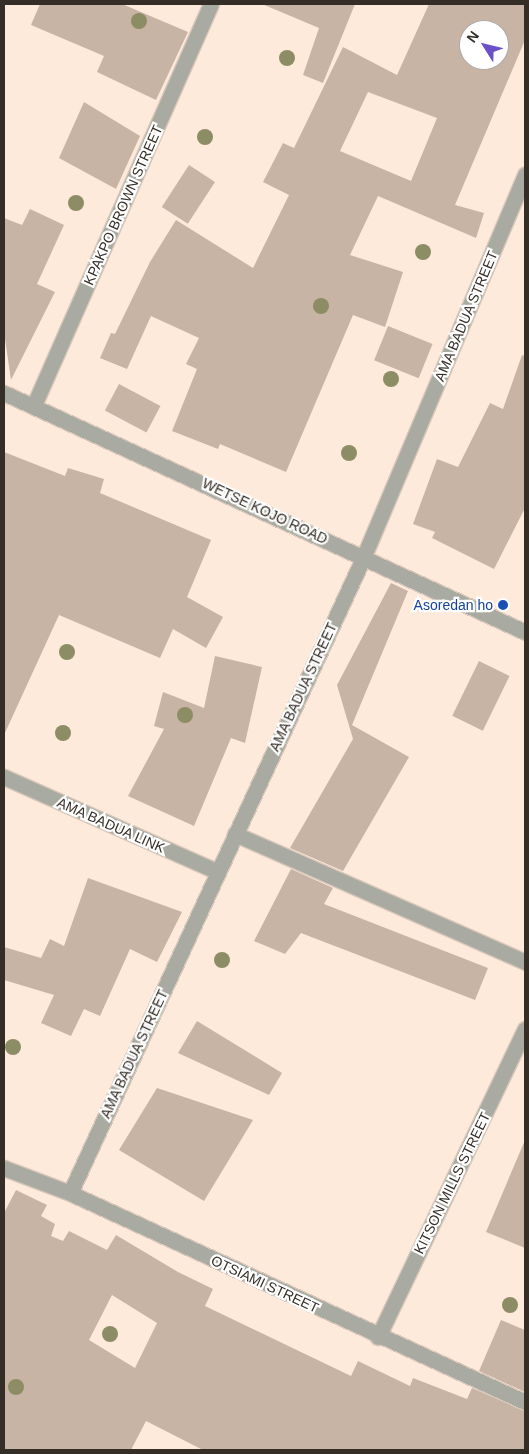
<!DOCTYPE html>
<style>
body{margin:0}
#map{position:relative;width:529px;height:1454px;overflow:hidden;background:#fdeada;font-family:Helvetica,sans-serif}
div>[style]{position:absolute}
.building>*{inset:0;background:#c7b4a5;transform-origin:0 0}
.roads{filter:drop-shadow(1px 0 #d9c8ba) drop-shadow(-1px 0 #d9c8ba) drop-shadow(0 1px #d9c8ba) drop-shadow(0 -1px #d9c8ba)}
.minor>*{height:15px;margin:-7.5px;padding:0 7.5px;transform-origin:7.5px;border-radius:7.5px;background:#a9aaa1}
.trees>*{width:16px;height:16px;margin:-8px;border-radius:50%;background:#8c8d64}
.dots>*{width:14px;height:14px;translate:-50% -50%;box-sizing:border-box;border:2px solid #fff;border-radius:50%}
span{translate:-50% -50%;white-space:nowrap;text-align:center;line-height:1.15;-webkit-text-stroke:4.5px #fff;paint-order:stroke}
.street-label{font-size:14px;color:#352e27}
.transit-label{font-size:14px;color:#164399}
.right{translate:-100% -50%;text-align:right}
.frame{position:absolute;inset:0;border:5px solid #352e27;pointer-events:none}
.north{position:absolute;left:459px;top:20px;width:50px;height:50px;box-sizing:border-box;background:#fff;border:1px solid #aeaba9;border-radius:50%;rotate:306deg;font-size:14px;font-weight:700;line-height:20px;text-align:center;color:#352e27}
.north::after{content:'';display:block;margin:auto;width:18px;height:22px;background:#6b50c9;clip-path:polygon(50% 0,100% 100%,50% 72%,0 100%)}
</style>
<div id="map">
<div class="building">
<i style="clip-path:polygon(40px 4px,122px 4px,188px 32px,156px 100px,97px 72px,104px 56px,31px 25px)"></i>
<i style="clip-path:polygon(262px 4px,355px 4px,323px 83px,303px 75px,319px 28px)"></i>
<i style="clip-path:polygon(evenodd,429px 4px,525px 4px,525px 40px,455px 205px,484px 213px,476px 238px,378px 196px,350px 255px,403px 272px,385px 327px,353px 315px,286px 472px,220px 444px,218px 449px,172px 431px,197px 369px,186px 364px,199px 338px,151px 316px,127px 369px,100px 358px,111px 333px,115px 334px,150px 262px,176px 220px,253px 268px,289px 195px,263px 182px,283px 143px,294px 148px,343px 47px,397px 75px,429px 4px,469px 30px,499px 30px,499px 60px,469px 60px,469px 30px,429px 4px,368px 92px,437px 118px,411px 181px,340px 151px,368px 92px)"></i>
<i style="clip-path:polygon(84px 102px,140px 136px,116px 189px,59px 158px)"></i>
<i style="left:189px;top:165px;width:31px;height:50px;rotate:33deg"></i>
<i style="clip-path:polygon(30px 209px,64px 225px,37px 284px,55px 292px,11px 380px,4px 332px,4px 218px,22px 225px)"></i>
<i style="left:388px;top:326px;width:48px;height:37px;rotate:22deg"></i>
<i style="clip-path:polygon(522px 355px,525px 356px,525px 508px,494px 569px,432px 538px,435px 532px,413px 524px,437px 459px,458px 467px,490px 403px,503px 409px)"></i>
<i style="left:119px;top:384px;width:47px;height:30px;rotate:28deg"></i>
<i style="clip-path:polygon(4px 452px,65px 476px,68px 468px,104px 479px,100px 493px,211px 540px,187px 597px,223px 617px,206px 648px,173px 629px,160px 658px,59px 615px,4px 735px)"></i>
<i style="clip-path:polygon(391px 583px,408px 591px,352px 725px,409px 757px,343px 871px,290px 848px,353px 739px,337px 685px)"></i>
<i style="clip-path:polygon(215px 656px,262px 667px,245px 743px,231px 738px,194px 826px,128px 796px,164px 729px,154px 726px,163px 692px,204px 708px)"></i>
<i style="left:479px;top:661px;width:34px;height:61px;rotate:26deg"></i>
<i style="clip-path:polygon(291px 869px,333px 888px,324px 904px,488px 968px,475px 1000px,301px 933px,285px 954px,254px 941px)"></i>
<i style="clip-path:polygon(88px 878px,182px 912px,157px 962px,130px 949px,100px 1016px,84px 1009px,71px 1036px,41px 1023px,54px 995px,4px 980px,4px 947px,41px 958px,50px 939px,64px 946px)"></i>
<i style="clip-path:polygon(197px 1021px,282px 1073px,269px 1095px,178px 1053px)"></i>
<i style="clip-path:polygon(157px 1088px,253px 1120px,204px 1201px,119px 1150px)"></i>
<i style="clip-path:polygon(525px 1140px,525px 1248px,486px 1232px)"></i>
<i style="clip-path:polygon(evenodd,16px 1190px,47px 1205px,41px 1216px,55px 1224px,51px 1236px,63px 1241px,69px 1231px,107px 1250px,116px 1235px,178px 1272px,213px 1289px,205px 1306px,351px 1376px,358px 1361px,410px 1386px,413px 1378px,467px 1399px,472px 1388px,525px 1411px,525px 1450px,203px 1450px,146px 1421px,131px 1450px,4px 1450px,4px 1213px,16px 1190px,112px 1295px,157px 1323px,135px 1368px,89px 1340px,112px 1295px)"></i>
<i style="clip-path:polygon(501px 1320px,525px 1330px,525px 1392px,479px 1371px)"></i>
</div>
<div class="roads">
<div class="minor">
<i style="left:4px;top:393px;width:573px;rotate:24.64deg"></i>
<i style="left:34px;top:405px;width:438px;rotate:-66.2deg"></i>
<i style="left:4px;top:777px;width:234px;rotate:23.9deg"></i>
<i style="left:235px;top:834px;width:317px;rotate:23.8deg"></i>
<i style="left:4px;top:1168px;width:71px;rotate:20.7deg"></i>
<i style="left:70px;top:1193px;width:501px;rotate:24.67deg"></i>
<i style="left:70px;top:1193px;width:702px;rotate:-65.22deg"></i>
<i style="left:364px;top:556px;width:414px;rotate:-67.1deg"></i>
<i style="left:378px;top:1337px;width:341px;rotate:-64.5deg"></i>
</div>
</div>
<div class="trees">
<i style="left:139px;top:21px"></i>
<i style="left:287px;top:58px"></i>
<i style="left:205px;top:137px"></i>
<i style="left:76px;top:203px"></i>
<i style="left:423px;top:252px"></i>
<i style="left:321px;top:306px"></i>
<i style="left:391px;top:379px"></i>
<i style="left:349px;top:453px"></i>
<i style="left:67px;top:652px"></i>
<i style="left:185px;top:715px"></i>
<i style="left:63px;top:733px"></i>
<i style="left:222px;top:960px"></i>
<i style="left:13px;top:1047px"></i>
<i style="left:510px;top:1305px"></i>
<i style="left:110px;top:1334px"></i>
<i style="left:16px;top:1387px"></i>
</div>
<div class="dots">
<i style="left:503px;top:605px;background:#1a4fb4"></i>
</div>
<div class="street-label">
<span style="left:123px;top:205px;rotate:-66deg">KPAKPO BROWN STREET</span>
<span style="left:466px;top:316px;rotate:-67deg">AMA BADUA STREET</span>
<span style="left:265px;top:511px;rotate:25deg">WETSE KOJO ROAD</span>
<span style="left:303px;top:687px;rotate:-65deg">AMA BADUA STREET</span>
<span style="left:111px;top:825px;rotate:24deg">AMA BADUA LINK</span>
<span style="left:134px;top:1054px;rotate:-65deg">AMA BADUA STREET</span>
<span style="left:452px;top:1183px;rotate:-64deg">KITSON MILLS STREET</span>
<span style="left:265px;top:1284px;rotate:25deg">OTSIAMI STREET</span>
</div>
<div class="transit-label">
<span class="right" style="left:493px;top:605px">Asoredan ho</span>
</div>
<div class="frame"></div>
<div class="north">N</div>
</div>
